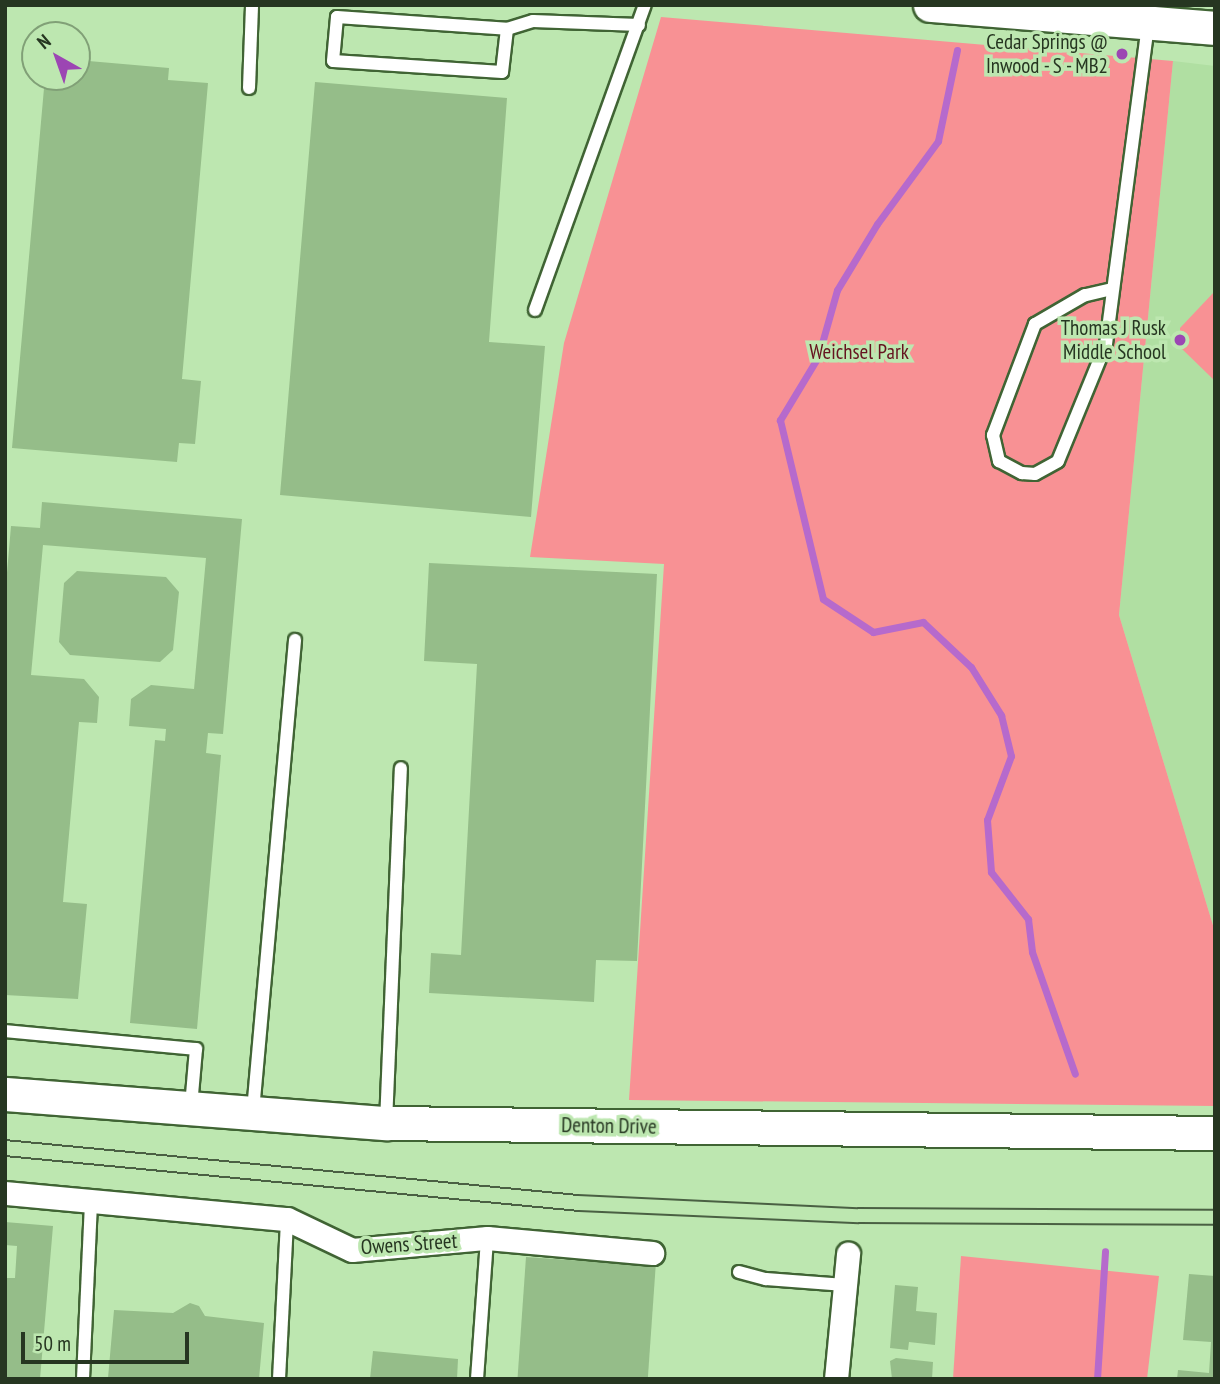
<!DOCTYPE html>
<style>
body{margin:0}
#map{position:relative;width:1220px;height:1384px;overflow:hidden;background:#bde7b0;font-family:"PT Sans Narrow",sans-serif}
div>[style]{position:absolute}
.built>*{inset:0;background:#b0dfa2}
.green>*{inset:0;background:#f89194}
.stream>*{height:7px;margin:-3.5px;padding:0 3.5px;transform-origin:3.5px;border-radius:3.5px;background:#b66acc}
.building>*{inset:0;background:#95bd89;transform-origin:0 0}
.roads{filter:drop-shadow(2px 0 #406434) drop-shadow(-2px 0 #406434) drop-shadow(0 2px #406434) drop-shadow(0 -2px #406434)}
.lane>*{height:12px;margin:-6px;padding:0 6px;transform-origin:6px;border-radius:6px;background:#fff}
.street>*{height:23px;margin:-11.5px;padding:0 11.5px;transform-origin:11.5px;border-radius:11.5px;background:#fff}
.secondary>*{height:33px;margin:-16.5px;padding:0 16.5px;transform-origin:16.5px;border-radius:16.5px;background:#fff}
.tram>*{height:2px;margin:-1px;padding:0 1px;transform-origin:1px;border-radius:1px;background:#4a6043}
.dots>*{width:19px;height:19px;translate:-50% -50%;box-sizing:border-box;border:4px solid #bde7b0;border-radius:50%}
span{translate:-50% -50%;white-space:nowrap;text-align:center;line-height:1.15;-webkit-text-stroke:7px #bde7b0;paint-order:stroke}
.poi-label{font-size:21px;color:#263621}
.right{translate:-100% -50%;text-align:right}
.park-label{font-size:21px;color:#65131f}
.street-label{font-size:21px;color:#263621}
.frame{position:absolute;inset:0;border:7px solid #263621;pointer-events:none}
.north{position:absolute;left:21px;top:21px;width:70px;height:70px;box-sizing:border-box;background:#bde7b0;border:2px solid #81a077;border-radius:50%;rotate:320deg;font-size:19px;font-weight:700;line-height:28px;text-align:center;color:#263621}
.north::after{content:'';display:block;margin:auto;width:24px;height:32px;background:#9c46b3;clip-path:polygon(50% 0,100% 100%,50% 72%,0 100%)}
.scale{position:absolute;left:21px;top:1332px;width:168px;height:32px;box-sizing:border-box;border:4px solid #263621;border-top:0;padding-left:9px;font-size:21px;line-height:24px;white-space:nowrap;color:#263621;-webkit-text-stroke:5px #bde7b0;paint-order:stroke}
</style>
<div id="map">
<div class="built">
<i style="clip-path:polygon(1173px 61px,1215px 66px,1215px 932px,1119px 615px)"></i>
</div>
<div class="green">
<i style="clip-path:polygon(661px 17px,1173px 61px,1119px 615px,1215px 932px,1215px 1106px,629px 1100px,664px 564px,530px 557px,564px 343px)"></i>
<i style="clip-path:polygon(1215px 291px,1215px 381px,1180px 347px,1180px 328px)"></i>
<i style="clip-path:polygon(961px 1256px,1159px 1276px,1147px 1379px,953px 1379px)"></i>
</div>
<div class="stream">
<i style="left:957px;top:50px;width:93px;rotate:101.8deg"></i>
<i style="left:938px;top:141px;width:103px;rotate:126.3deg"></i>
<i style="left:877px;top:224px;width:77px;rotate:121.2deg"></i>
<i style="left:837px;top:290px;width:70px;rotate:105.8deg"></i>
<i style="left:818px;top:357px;width:74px;rotate:121.1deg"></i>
<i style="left:780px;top:420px;width:184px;rotate:76.5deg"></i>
<i style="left:823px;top:599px;width:60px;rotate:33.4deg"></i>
<i style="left:873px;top:632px;width:51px;rotate:-11.3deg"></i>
<i style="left:923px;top:622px;width:66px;rotate:43.2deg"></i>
<i style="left:971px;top:667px;width:57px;rotate:58deg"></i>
<i style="left:1001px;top:715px;width:42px;rotate:76.3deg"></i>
<i style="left:1011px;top:756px;width:68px;rotate:110.6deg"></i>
<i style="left:987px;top:820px;width:52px;rotate:85.6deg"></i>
<i style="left:991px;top:872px;width:60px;rotate:51.8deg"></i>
<i style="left:1028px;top:919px;width:33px;rotate:83deg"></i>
<i style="left:1032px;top:952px;width:129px;rotate:70.6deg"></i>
<i style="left:1097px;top:1379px;width:128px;rotate:-86.4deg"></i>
</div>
<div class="building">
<i style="clip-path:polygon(77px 60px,169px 68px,168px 80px,208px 83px,182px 379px,201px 381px,195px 444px,179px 443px,177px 462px,12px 448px,45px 77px,77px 77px)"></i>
<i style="clip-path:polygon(315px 82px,507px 98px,489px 342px,545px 346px,531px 517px,280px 495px)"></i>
<i style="clip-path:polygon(42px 502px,242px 519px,223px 734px,208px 733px,206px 753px,221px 755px,197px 1029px,130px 1023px,155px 740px,165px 741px,166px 729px,129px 726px,131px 699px,151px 685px,194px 689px,206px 558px,43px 545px,31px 675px,84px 679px,99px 697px,97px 723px,79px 722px,63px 902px,87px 904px,78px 999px,5px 995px,5px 596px,11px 526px,40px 528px)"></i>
<i style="clip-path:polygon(429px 563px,657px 574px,637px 961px,596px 960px,594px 1002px,429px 993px,431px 953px,461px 955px,477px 664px,424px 661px)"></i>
<i style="clip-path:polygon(77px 571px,166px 577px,179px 592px,173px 650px,160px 662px,70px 655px,59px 642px,64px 583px)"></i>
<i style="clip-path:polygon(5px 1222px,53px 1226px,40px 1379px,5px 1379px,5px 1278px,15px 1278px,17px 1246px,5px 1245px)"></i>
<i style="left:526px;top:1257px;width:130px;height:122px;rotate:4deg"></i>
<i style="clip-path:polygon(1189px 1274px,1215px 1276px,1215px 1379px,1177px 1379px,1178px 1370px,1209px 1373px,1211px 1342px,1183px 1340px)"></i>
<i style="clip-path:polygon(895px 1285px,918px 1287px,916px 1311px,937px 1313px,935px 1345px,909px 1342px,908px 1350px,890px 1348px)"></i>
<i style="clip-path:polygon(190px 1303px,199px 1306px,205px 1316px,264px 1323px,259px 1379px,108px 1378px,114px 1310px,173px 1313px)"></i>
<i style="clip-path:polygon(373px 1351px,458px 1359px,457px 1379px,370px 1379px)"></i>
<i style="clip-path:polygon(896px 1358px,933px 1362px,932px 1379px,892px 1379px,890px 1361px)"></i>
</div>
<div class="roads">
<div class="lane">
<i style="left:507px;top:29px;width:43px;rotate:96.6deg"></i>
<i style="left:502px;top:72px;width:169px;rotate:-176.3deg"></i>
<i style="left:333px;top:61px;width:44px;rotate:-84.8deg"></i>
<i style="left:337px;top:17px;width:170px;rotate:4deg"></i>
<i style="left:507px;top:29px;width:27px;rotate:-17deg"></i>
<i style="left:533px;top:21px;width:106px;rotate:2.2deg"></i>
<i style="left:249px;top:88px;width:83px;rotate:-87.9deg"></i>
<i style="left:1112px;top:289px;width:28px;rotate:167deg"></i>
<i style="left:1085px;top:295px;width:58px;rotate:149.9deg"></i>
<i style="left:1035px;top:324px;width:119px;rotate:110.7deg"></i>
<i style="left:993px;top:435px;width:27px;rotate:77deg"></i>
<i style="left:999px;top:461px;width:26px;rotate:28deg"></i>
<i style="left:1022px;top:473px;width:13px;rotate:4deg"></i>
<i style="left:1035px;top:474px;width:26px;rotate:-29deg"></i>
<i style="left:1058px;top:461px;width:126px;rotate:-67.7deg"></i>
<i style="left:1106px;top:344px;width:324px;rotate:-82.5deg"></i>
<i style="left:535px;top:310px;width:324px;rotate:-70.2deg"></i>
<i style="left:5px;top:1031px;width:192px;rotate:5.4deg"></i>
<i style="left:196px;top:1049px;width:57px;rotate:95deg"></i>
<i style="left:253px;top:1111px;width:473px;rotate:-84.9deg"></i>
<i style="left:386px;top:1123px;width:355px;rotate:-87.6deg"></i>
<i style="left:739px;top:1272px;width:28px;rotate:15deg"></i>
<i style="left:766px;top:1279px;width:79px;rotate:4.3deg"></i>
<i style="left:83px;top:1379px;width:178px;rotate:-87.4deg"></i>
<i style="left:279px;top:1379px;width:160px;rotate:-87.1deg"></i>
<i style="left:477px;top:1379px;width:141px;rotate:-85.9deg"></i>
</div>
<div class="street">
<i style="left:5px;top:1193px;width:283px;rotate:5.3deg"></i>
<i style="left:287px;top:1219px;width:72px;rotate:25.5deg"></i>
<i style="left:352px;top:1250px;width:136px;rotate:-5.1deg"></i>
<i style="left:487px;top:1238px;width:166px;rotate:5.2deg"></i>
<i style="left:836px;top:1379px;width:126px;rotate:-84.5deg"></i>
</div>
<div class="secondary">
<i style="left:930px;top:5px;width:286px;rotate:4.6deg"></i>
<i style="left:5px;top:1094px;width:382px;rotate:4.4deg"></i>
<i style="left:386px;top:1123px;width:829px;rotate:0.69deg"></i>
</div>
</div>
<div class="tram">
<i style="left:5px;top:1140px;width:576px;rotate:5.48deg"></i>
<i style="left:578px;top:1195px;width:280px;rotate:2.7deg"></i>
<i style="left:858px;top:1208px;width:357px;rotate:0.3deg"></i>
<i style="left:5px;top:1156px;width:577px;rotate:5.47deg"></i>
<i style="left:579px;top:1211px;width:280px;rotate:2.5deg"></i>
<i style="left:859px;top:1223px;width:356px;rotate:0.3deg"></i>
</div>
<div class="dots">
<i style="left:1122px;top:54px;background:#9c46b3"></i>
<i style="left:1180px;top:340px;background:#9c46b3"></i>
</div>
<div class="poi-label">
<span class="right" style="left:1108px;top:54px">Cedar Springs @<br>Inwood - S - MB2</span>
<span class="right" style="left:1166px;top:340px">Thomas J Rusk<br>Middle School</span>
</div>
<div class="park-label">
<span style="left:859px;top:352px">Weichsel Park</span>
</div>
<div class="street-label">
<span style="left:609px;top:1126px;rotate:1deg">Denton Drive</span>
<span style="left:409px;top:1244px;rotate:-4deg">Owens Street</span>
</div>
<div class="frame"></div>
<div class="north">N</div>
<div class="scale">50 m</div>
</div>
